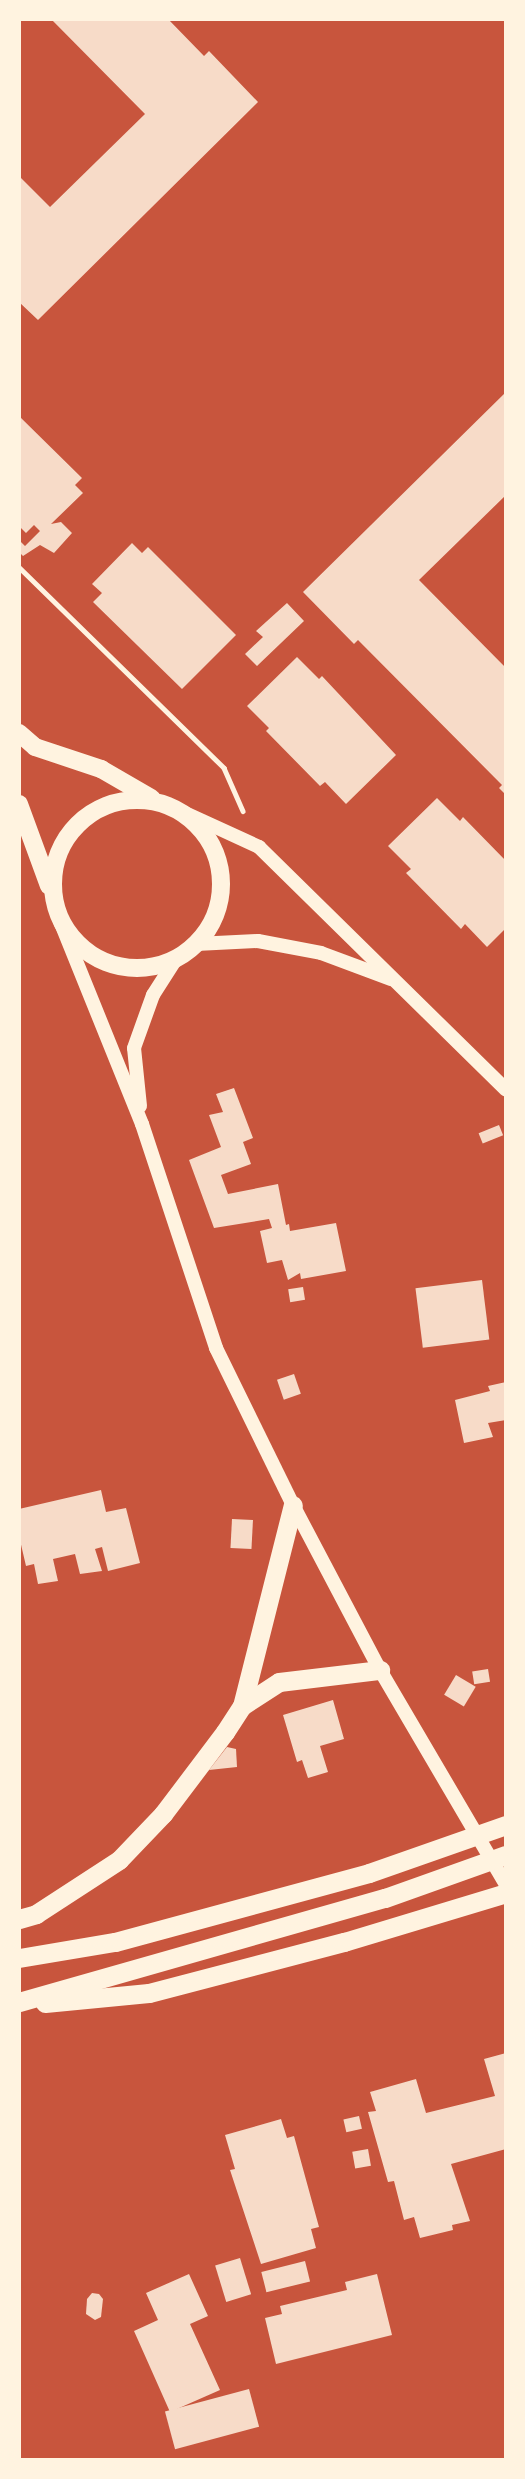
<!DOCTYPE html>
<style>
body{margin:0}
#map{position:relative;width:525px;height:2479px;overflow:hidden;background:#c8553d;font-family:"Nunito Sans",sans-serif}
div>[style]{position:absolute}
.building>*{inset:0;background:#f7dbc8;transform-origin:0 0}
.path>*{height:4.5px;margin:-2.25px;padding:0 2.25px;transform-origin:2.25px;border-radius:2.25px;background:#fff3e0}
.secondary>*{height:14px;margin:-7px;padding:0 7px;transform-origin:7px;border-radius:7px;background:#fff3e0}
.primary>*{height:18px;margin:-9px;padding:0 9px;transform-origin:9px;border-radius:9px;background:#fff3e0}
.primary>.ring{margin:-9px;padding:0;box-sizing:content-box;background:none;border:18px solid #fff3e0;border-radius:50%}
.trunk>*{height:19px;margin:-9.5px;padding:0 9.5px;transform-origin:9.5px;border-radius:9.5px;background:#fff3e0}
span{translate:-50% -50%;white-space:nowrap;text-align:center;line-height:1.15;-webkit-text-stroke:5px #fff3e0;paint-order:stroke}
.frame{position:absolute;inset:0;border:21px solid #fff3e0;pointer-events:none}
</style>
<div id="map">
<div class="building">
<i style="clip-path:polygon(51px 19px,168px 19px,204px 56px,209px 51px,258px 102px,38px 320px,19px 302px,19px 176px,50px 207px,145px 114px)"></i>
<i style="clip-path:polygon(506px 392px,506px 495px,419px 580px,506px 668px,506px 795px,499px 788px,502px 785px,358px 640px,354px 644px,303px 592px)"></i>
<i style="clip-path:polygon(19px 416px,82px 478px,75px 485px,83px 493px,51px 524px,61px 522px,72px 533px,54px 553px,40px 545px,23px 556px,19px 552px,19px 540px,25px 546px,40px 531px,34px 525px,26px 533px,19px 526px)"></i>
<i style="clip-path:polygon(132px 543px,142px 553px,148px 547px,236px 635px,182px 689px,93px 602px,102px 593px,92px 584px)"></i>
<i style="clip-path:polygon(287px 603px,304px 621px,257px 666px,245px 654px,263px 637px,256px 631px)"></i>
<i style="clip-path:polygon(297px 657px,319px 679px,322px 676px,396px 755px,346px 804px,325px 782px,320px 786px,266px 731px,269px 728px,247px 706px)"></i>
<i style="clip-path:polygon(437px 798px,460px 821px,463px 817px,506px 861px,506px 928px,487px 947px,465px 924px,461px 929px,406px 873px,411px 869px,388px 846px)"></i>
<i style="clip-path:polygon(234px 1088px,253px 1138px,243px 1142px,251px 1164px,221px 1175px,228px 1194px,278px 1184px,286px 1225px,289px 1224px,290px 1231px,336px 1223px,346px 1271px,301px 1279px,300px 1273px,288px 1280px,282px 1260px,267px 1263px,260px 1231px,272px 1228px,269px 1219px,214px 1228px,189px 1160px,221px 1147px,209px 1115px,223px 1112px,216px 1094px)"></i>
<i style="left:499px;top:1125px;width:11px;height:22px;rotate:68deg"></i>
<i style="left:482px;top:1280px;width:60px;height:67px;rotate:83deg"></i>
<i style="left:303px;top:1287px;width:13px;height:15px;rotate:81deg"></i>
<i style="left:294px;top:1374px;width:21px;height:18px;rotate:71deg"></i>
<i style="clip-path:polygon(506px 1382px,506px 1420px,488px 1423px,493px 1437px,464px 1443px,455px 1400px,490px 1391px,488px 1386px)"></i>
<i style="clip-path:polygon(101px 1490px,106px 1512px,126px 1508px,140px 1563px,108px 1571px,102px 1547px,95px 1549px,102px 1571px,80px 1574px,75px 1554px,53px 1559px,58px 1581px,38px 1584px,34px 1564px,26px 1566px,19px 1536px,19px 1509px)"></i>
<i style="left:232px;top:1519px;width:21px;height:29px;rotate:3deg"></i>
<i style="left:488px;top:1669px;width:13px;height:16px;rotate:81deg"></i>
<i style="left:456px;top:1675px;width:23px;height:23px;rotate:31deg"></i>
<i style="clip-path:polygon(333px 1700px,344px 1739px,320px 1746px,328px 1772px,308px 1778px,302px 1760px,297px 1762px,283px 1715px)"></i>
<i style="clip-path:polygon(227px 1747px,236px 1749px,237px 1767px,209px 1770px)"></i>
<i style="clip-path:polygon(506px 2053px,506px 2149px,451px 2164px,470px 2221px,452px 2225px,453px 2230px,420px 2238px,414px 2217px,404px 2220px,394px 2181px,388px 2182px,368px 2112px,376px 2111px,370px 2092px,416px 2079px,426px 2113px,495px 2096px,484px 2059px)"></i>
<i style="left:359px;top:2116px;width:13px;height:16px;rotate:77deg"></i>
<i style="clip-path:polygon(281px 2119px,287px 2138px,294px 2136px,319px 2227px,311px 2229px,316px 2248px,261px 2264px,230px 2170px,235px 2169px,225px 2135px)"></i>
<i style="left:368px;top:2149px;width:17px;height:16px;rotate:80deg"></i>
<i style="left:240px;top:2258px;width:38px;height:26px;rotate:73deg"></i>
<i style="left:305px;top:2261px;width:21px;height:45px;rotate:76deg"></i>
<i style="clip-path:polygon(189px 2274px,208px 2316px,190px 2324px,220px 2390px,170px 2412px,134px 2331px,158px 2320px,146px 2293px)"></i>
<i style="clip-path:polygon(377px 2274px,392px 2335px,276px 2364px,265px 2318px,282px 2314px,280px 2306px,347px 2290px,345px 2282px)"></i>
<i style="clip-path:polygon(92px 2293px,99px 2294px,103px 2299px,101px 2317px,95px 2320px,86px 2314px,87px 2299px)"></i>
<i style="left:249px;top:2389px;width:39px;height:87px;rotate:75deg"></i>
</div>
<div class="path">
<i style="left:19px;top:567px;width:287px;rotate:44.4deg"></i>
<i style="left:224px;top:768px;width:47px;rotate:66.2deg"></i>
</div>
<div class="secondary">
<i style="left:183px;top:812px;width:84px;rotate:24.7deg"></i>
<i style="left:259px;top:847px;width:346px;rotate:44.5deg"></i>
<i style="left:60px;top:921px;width:219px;rotate:68deg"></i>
<i style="left:142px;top:1124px;width:236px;rotate:71.7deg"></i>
<i style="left:216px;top:1348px;width:175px;rotate:63.9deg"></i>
<i style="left:293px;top:1505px;width:187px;rotate:62.2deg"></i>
<i style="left:380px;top:1670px;width:249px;rotate:59.6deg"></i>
<i style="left:196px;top:944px;width:62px;rotate:-2.8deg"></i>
<i style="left:258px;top:941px;width:64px;rotate:10.8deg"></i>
<i style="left:321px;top:953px;width:75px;rotate:20.4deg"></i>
<i style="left:140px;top:1106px;width:58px;rotate:-95.9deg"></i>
<i style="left:134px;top:1048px;width:56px;rotate:-70.3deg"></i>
<i style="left:153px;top:995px;width:43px;rotate:-57.4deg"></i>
</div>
<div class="primary">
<i style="left:19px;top:733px;width:21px;rotate:41deg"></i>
<i style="left:35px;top:747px;width:70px;rotate:18.4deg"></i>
<i style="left:101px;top:769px;width:58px;rotate:30.1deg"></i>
<i class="ring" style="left:53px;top:800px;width:150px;height:150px"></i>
<i style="left:19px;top:804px;width:87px;rotate:69.9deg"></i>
</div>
<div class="trunk">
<i style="left:242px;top:1706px;width:44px;rotate:-33deg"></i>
<i style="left:279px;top:1682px;width:102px;rotate:-6.8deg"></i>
<i style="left:19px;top:1919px;width:18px;rotate:-16deg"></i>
<i style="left:36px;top:1914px;width:99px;rotate:-33deg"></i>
<i style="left:119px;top:1860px;width:64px;rotate:-46.3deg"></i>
<i style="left:163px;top:1814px;width:103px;rotate:-52.9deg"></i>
<i style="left:225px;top:1732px;width:31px;rotate:-57deg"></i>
<i style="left:242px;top:1706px;width:207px;rotate:-75.8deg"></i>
<i style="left:19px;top:1958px;width:97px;rotate:-9.5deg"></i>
<i style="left:115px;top:1942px;width:263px;rotate:-15.2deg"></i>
<i style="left:369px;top:1873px;width:145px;rotate:-19.3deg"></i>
<i style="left:19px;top:2002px;width:380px;rotate:-15.9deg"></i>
<i style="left:385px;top:1898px;width:128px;rotate:-19.6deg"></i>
<i style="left:45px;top:2003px;width:104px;rotate:-5.5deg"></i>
<i style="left:149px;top:1993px;width:202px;rotate:-14.7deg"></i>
<i style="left:344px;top:1942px;width:169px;rotate:-16.8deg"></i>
</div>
<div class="frame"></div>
</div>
